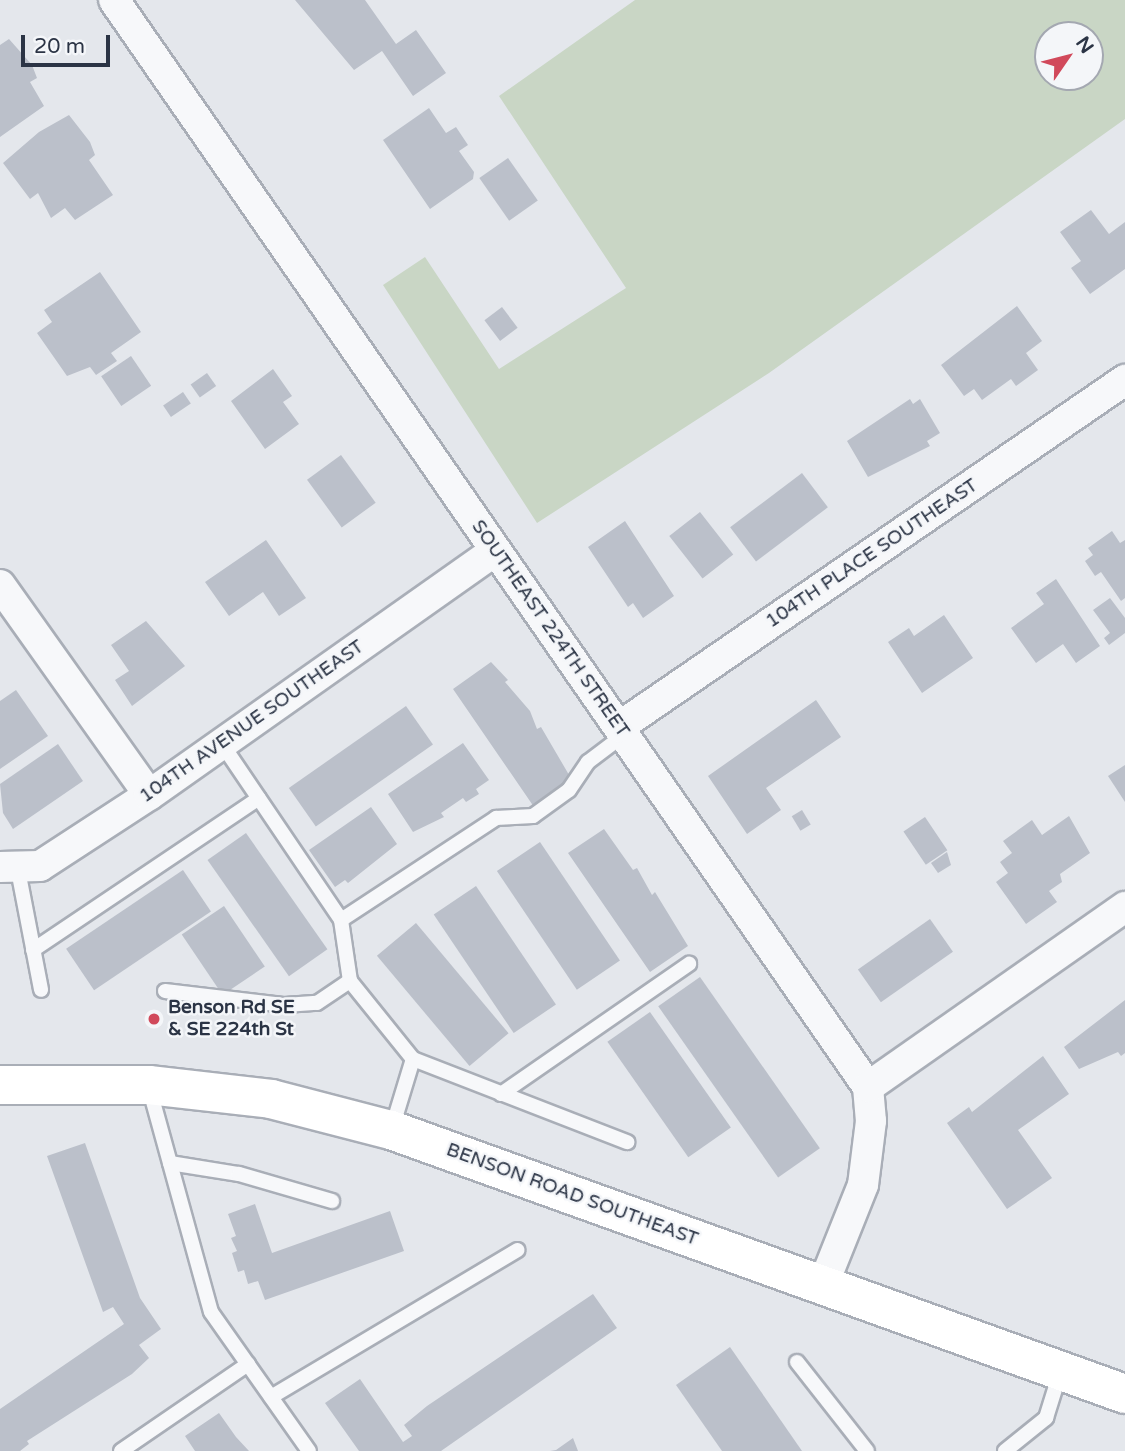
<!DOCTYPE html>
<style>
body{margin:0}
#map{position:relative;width:1125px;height:1451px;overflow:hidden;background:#e4e7ec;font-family:"Varela Round",sans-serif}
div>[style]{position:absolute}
.green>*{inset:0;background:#c9d6c5}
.building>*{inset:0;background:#bbc0ca;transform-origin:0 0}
.roads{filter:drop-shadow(2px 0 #a9aeb7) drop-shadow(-2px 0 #a9aeb7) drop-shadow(0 2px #a9aeb7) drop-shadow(0 -2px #a9aeb7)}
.lane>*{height:14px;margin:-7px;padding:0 7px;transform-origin:7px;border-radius:7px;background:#f7f8fa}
.street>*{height:30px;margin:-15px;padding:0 15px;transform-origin:15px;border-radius:15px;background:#f7f8fa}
.primary>*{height:38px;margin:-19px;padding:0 19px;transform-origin:19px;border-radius:19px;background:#fff}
.dots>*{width:19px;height:19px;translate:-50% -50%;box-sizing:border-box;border:4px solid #f4f6f9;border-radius:50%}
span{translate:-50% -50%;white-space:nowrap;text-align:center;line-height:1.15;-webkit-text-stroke:5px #f4f6f9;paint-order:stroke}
.street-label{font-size:19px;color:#2b3445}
.poi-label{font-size:19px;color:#2b3445;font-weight:700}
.left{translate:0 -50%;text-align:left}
.north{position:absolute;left:1034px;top:21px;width:70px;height:70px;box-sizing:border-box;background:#f4f6f9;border:2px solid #a4a8b1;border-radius:50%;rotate:55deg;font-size:19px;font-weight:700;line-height:28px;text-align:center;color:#2b3445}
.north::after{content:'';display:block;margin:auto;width:24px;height:32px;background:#d1495b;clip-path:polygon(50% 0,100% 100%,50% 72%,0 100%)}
.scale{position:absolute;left:21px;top:35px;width:89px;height:32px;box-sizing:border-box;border:4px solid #2b3445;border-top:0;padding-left:9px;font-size:21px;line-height:24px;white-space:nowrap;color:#2b3445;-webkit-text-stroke:5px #f4f6f9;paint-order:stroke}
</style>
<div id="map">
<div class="green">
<i style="clip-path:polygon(evenodd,635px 0,1125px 0,1125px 119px,769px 373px,537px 523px,383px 285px,425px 257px,499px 369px,626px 288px,499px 96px,635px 0,1048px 35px,1090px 35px,1090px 77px,1048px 77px,1048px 35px)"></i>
</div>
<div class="building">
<i style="clip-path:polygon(295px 0,365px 0,396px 44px,416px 30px,446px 73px,413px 96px,382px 51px,354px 70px)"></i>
<i style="clip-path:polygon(9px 39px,32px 65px,37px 78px,30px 82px,44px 106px,0 137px,0 45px)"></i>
<i style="clip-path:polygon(429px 108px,446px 133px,456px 127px,468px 145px,459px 151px,474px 172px,473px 179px,430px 209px,383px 140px)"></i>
<i style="clip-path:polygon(69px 115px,90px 142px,95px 155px,89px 160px,113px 195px,75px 220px,65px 208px,51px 218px,38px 193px,30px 199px,3px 163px,39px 132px)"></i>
<i style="left:508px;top:158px;width:52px;height:35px;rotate:55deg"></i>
<i style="clip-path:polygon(1091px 210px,1109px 234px,1125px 222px,1125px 269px,1090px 294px,1071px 268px,1081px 261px,1060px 232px)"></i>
<i style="clip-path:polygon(100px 272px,141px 332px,111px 353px,117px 361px,96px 375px,90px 367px,67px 376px,37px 333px,52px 322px,44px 310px)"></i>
<i style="clip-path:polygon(1017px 306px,1042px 341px,1026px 353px,1038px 370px,1016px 386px,1011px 379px,982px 400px,974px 389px,964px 396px,941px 365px)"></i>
<i style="left:502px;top:307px;width:26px;height:22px;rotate:53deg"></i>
<i style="left:131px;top:356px;width:36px;height:36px;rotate:56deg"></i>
<i style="clip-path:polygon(273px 369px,292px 396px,283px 402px,299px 424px,265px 449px,231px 401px)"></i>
<i style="left:207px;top:373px;width:16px;height:20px;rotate:55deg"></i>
<i style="left:183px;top:392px;width:14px;height:24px;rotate:56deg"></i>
<i style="clip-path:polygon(910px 399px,913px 404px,920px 399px,940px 433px,927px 441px,930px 446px,868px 477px,847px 441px)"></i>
<i style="left:341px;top:455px;width:59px;height:42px;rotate:54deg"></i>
<i style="left:802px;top:473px;width:43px;height:90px;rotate:53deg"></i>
<i style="left:700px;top:512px;width:54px;height:39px;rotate:52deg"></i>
<i style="clip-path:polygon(625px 521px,674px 596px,643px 618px,633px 603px,628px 607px,588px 547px)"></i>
<i style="clip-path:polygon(1112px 531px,1120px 543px,1125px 540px,1125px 598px,1121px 601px,1101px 572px,1095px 576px,1085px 561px,1093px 555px,1088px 548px)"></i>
<i style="clip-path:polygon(266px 540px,306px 598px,279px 616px,263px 592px,229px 616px,205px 582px)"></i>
<i style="clip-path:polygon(1056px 579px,1100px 646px,1076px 663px,1063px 644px,1036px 663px,1011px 628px,1044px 604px,1036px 593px)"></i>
<i style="clip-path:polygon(1110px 598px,1125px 618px,1125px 633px,1109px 645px,1104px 638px,1110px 633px,1093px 610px)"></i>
<i style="clip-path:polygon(944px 615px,973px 658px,922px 693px,888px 642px,909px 628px,914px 636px)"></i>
<i style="clip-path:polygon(146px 621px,185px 666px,132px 706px,115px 680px,129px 671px,111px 645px)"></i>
<i style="clip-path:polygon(491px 662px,508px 680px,505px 682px,530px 711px,537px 729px,541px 727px,572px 780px,534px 807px,453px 689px)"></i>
<i style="clip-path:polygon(16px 690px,48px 736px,0 769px,0 701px)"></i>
<i style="clip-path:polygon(816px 700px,841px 737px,766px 788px,781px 810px,747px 834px,708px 776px)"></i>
<i style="left:406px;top:706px;width:47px;height:143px;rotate:55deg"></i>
<i style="clip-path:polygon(463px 743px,489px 780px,476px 789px,479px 794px,466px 802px,463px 798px,441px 813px,444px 817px,413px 832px,388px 794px)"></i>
<i style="clip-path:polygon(58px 744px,83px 781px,13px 829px,3px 813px,0 784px)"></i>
<i style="clip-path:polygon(1125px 765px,1125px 802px,1108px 776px)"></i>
<i style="clip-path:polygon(371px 807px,397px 844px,348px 883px,345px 880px,335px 887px,309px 850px)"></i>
<i style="left:802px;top:810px;width:17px;height:12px;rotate:59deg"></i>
<i style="clip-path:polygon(1069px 816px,1090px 853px,1060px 874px,1062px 882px,1049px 891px,1057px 902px,1026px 924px,996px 882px,1008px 873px,1000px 862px,1012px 853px,1003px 841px,1032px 820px,1042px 835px)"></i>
<i style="left:925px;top:817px;width:40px;height:26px;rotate:56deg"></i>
<i style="clip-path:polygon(604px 829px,633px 870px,637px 868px,652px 895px,655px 892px,688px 946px,650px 972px,568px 853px)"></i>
<i style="left:246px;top:833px;width:142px;height:47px;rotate:55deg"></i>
<i style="left:540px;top:842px;width:143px;height:52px;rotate:56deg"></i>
<i style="clip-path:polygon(947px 852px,951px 865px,938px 873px,931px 863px)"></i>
<i style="left:183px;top:870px;width:50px;height:141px;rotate:56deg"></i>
<i style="left:476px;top:886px;width:143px;height:51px;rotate:56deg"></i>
<i style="left:224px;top:906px;width:73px;height:51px;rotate:56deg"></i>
<i style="left:930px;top:919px;width:40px;height:88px;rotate:55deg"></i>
<i style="left:416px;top:923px;width:144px;height:51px;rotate:50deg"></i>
<i style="left:700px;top:977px;width:209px;height:51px;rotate:55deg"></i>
<i style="clip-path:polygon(1125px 1000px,1125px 1053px,1121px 1056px,1118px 1052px,1079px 1069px,1064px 1047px)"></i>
<i style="left:650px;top:1012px;width:141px;height:52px;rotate:55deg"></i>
<i style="clip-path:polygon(1043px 1056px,1069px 1094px,1018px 1130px,1052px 1178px,1007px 1209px,947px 1123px,969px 1107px,972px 1112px)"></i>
<i style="clip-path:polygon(85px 1143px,140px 1298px,161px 1329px,139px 1345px,149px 1358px,132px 1374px,27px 1441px,29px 1444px,20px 1451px,0 1451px,0 1409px,124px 1324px,113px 1307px,103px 1312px,47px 1156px)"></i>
<i style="clip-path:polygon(255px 1204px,272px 1253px,390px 1211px,404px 1251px,265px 1300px,258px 1281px,248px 1284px,244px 1270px,238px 1272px,232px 1253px,237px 1251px,231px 1238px,236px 1236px,228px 1214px)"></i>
<i style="clip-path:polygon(593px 1294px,617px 1328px,441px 1451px,359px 1451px,325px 1403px,360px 1379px,403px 1442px,412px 1436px,404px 1425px,427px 1406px)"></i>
<i style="clip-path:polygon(730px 1347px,802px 1451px,722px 1451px,676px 1385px)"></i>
<i style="clip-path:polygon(219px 1413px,236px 1437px,249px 1451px,195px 1451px,185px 1436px)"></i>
<i style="clip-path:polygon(573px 1438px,578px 1451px,550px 1451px,556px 1450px)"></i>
</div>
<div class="roads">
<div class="lane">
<i style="left:222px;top:744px;width:212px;rotate:55.9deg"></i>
<i style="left:341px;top:920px;width:186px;rotate:-33.3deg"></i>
<i style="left:496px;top:818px;width:37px;rotate:-3deg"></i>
<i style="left:533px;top:816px;width:44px;rotate:-35.8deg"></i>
<i style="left:569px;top:790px;width:34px;rotate:-56deg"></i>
<i style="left:588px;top:762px;width:46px;rotate:-37.1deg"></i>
<i style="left:18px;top:870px;width:122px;rotate:79.1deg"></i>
<i style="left:341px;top:920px;width:62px;rotate:81.6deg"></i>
<i style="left:350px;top:981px;width:100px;rotate:51.1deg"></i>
<i style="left:413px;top:1059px;width:230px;rotate:21.2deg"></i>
<i style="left:33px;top:950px;width:272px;rotate:-33.9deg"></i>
<i style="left:165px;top:991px;width:121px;rotate:6.7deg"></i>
<i style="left:285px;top:1005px;width:32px;rotate:-4deg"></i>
<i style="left:317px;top:1003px;width:40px;rotate:-34deg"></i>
<i style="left:149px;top:1087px;width:233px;rotate:74.6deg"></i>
<i style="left:211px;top:1312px;width:170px;rotate:54.8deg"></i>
<i style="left:501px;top:1094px;width:229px;rotate:-34.7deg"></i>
<i style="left:392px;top:1128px;width:72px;rotate:-73.1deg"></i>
<i style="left:170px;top:1163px;width:70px;rotate:9.1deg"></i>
<i style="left:239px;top:1174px;width:97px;rotate:16.2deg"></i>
<i style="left:797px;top:1362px;width:113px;rotate:51.8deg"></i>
<i style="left:271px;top:1397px;width:287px;rotate:-30.8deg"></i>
<i style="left:121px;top:1451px;width:154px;rotate:-34.4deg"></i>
<i style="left:1005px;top:1451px;width:53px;rotate:-38.8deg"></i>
<i style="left:1046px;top:1418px;width:47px;rotate:-72.7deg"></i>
</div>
<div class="street">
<i style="left:114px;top:0;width:1323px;rotate:55.25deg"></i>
<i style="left:868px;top:1087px;width:34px;rotate:85deg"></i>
<i style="left:871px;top:1121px;width:64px;rotate:97.1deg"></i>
<i style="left:863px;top:1185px;width:108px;rotate:111.8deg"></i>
<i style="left:0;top:585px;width:257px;rotate:54.6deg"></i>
<i style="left:619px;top:727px;width:614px;rotate:-34.44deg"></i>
<i style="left:0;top:867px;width:40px;rotate:-1.4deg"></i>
<i style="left:40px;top:866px;width:130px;rotate:-33.1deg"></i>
<i style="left:149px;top:795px;width:422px;rotate:-35.2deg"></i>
<i style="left:868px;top:1087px;width:314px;rotate:-35deg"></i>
</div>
<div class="primary">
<i style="left:0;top:1085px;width:149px"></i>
<i style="left:149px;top:1085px;width:123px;rotate:6.5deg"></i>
<i style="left:271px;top:1099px;width:124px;rotate:14.5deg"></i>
<i style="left:391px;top:1130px;width:780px;rotate:19.78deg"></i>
</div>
</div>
<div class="dots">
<i style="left:154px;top:1019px;background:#d1495b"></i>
</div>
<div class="street-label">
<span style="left:872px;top:554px;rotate:-34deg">104TH PLACE SOUTHEAST</span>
<span style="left:550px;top:629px;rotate:55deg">SOUTHEAST 224TH STREET</span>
<span style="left:252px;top:722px;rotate:-35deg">104TH AVENUE SOUTHEAST</span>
<span style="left:572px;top:1195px;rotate:20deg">BENSON ROAD SOUTHEAST</span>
</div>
<div class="poi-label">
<span class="left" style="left:168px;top:1019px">Benson Rd SE<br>&amp; SE 224th St</span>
</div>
<div class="north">N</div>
<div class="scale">20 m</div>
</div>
